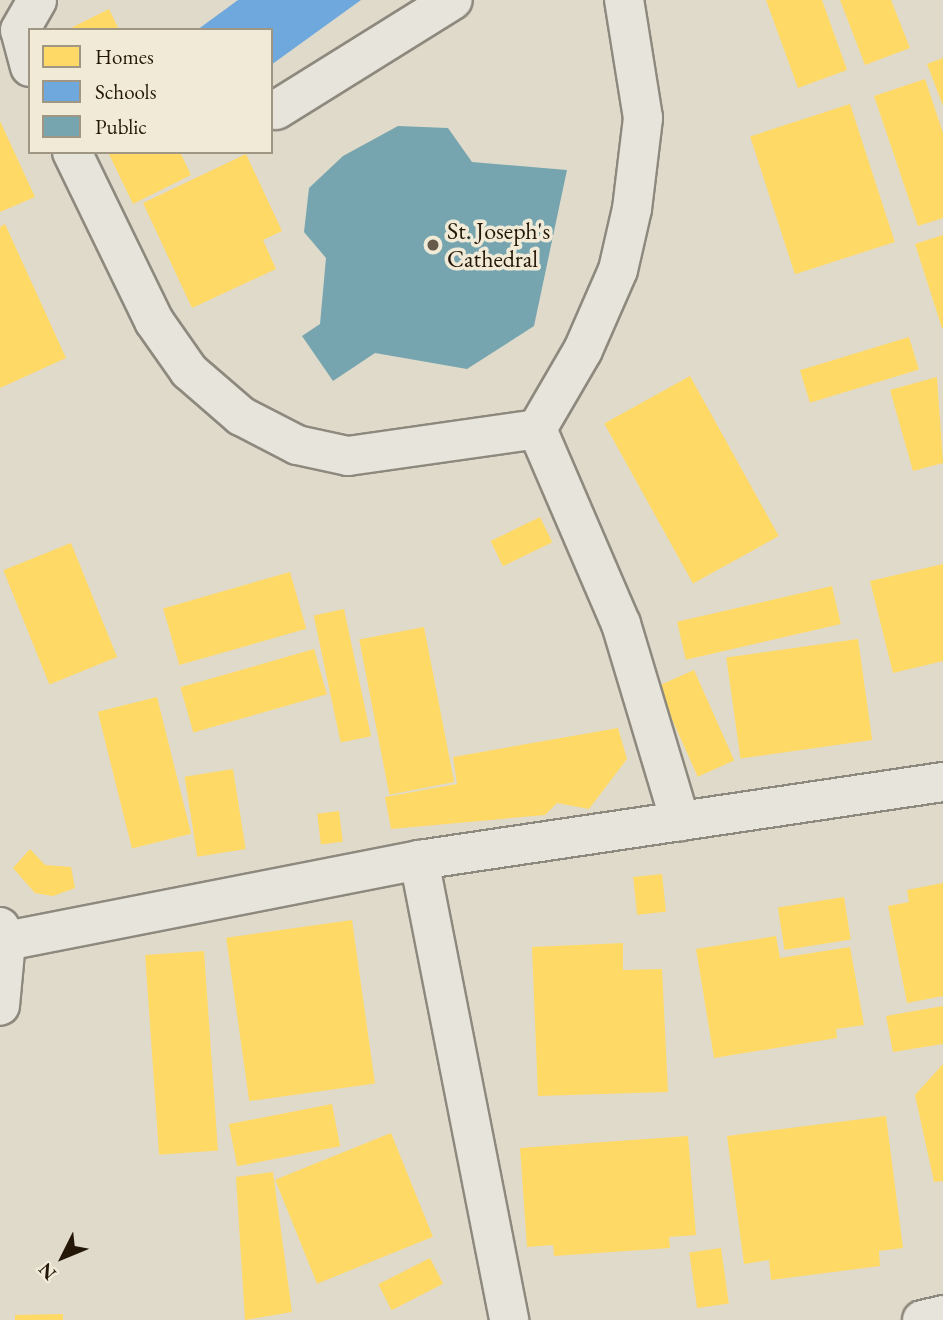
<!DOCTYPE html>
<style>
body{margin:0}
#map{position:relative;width:943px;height:1320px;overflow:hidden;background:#dfdaca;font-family:"EB Garamond",serif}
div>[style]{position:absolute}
.homes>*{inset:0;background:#ffd966;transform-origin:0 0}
.schools>*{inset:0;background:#6fa8dc}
.public>*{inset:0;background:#76a5af}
.roads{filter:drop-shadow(2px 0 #8e897e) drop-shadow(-2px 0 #8e897e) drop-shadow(0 2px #8e897e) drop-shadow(0 -2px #8e897e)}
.minor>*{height:38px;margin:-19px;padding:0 19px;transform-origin:19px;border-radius:19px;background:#e7e4dc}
.dots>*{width:19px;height:19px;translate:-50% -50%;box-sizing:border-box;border:4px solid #f0ead7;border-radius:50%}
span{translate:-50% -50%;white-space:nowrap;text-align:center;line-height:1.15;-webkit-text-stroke:7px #f0ead7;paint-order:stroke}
.poi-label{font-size:24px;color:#251707}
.left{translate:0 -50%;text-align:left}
.legend{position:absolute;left:28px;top:28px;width:245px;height:126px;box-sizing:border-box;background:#f0ead7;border:2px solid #9f9684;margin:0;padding:9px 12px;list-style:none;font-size:21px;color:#251707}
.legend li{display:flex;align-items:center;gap:14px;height:35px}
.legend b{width:35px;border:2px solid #9f9684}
.north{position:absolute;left:28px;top:1222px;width:70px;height:70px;-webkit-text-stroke:5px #f0ead7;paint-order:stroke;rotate:227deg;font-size:19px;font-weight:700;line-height:28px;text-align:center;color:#251707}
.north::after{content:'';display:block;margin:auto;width:24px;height:32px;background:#251707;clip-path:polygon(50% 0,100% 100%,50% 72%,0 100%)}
</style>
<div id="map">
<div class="homes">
<i style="clip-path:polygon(766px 0,822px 0,847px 70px,798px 88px)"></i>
<i style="clip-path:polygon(840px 0,891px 0,910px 48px,865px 65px)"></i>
<i style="clip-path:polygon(109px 9px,119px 30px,67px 30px)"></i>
<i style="clip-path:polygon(943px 58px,943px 106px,927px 64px)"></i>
<i style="clip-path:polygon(925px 79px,943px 133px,943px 218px,918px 226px,874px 96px)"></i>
<i style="left:850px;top:104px;width:145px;height:105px;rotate:72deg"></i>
<i style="clip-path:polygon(0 121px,35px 197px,0 212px)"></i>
<i style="clip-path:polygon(108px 152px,180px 152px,191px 175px,133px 204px)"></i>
<i style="clip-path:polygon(246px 154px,282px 231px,263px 240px,276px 269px,192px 308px,143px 203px)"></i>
<i style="clip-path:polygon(5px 224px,66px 358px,0 388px,0 227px)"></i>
<i style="clip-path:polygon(943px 235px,943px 328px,942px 328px,915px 244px)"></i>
<i style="left:909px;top:337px;width:34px;height:114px;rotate:73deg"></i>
<i style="left:690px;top:376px;width:183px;height:98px;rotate:61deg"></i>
<i style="clip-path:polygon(937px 377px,943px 463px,913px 471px,890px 390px)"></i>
<i style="left:540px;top:517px;width:28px;height:55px;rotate:64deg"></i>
<i style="left:71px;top:543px;width:123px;height:73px;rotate:68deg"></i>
<i style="clip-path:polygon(943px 564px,943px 661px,893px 673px,870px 581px)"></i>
<i style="left:290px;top:572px;width:59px;height:132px;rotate:74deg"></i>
<i style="left:832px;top:586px;width:39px;height:159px;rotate:77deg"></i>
<i style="left:344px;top:609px;width:130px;height:31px;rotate:78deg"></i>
<i style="left:424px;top:627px;width:158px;height:66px;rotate:79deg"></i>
<i style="left:858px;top:639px;width:102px;height:133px;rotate:82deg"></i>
<i style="left:314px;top:649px;width:47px;height:139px;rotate:74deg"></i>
<i style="left:694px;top:670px;width:99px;height:40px;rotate:66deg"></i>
<i style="left:157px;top:697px;width:141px;height:61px;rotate:76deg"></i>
<i style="clip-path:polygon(618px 728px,627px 759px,589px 809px,557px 803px,545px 815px,391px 829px,385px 797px,457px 784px,453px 757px)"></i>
<i style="left:233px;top:769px;width:81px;height:49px;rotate:81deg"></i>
<i style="left:339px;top:811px;width:31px;height:22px;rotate:83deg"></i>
<i style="clip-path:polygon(30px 849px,45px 865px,71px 867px,75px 888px,53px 896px,35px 893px,13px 868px)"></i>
<i style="left:662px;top:874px;width:38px;height:29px;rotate:84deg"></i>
<i style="clip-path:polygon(943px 883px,943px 996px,907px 1003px,888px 906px,909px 902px,907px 890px)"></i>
<i style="left:844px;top:897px;width:43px;height:67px;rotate:81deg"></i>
<i style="left:352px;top:920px;width:165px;height:127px;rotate:82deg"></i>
<i style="clip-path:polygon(776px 936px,780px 958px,850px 947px,864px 1025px,836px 1029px,837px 1038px,714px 1058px,696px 949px)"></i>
<i style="clip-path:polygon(623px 943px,623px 970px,662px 969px,668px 1092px,538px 1096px,532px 947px)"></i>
<i style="left:204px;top:951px;width:200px;height:59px;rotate:86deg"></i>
<i style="clip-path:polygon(943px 1006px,943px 1044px,893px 1052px,886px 1016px)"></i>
<i style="clip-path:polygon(943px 1064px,943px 1181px,934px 1182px,915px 1095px)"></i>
<i style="left:332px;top:1104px;width:43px;height:105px;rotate:79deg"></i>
<i style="clip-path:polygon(886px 1116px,903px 1248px,879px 1251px,880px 1266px,771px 1280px,769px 1260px,744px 1264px,727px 1136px)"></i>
<i style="left:391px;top:1133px;width:112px;height:125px;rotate:68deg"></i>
<i style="clip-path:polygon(688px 1136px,696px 1235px,669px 1237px,670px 1248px,554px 1256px,553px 1245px,527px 1247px,520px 1148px)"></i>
<i style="clip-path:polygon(273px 1172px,292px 1312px,245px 1320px,236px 1177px)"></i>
<i style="left:721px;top:1248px;width:56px;height:32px;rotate:82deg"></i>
<i style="left:430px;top:1258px;width:29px;height:58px;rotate:63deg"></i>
<i style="clip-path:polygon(63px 1314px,63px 1320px,15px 1320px,15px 1315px)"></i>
</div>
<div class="schools">
<i style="clip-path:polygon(238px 0,361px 0,271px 65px,271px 30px,197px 30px)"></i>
</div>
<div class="public">
<i style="clip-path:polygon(398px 126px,448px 128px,472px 162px,567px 170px,534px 326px,467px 369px,375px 353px,333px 381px,302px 336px,320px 324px,326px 258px,304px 232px,309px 188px,343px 156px)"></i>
</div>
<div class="roads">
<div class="minor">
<i style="left:30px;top:67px;width:38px;rotate:-105deg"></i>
<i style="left:20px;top:30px;width:34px;rotate:-60deg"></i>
<i style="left:276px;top:110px;width:208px;rotate:-31.9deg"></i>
<i style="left:72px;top:152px;width:188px;rotate:64.1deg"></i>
<i style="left:154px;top:321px;width:61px;rotate:55deg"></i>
<i style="left:189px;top:371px;width:69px;rotate:40.9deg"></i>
<i style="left:241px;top:416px;width:63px;rotate:27.4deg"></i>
<i style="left:297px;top:445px;width:52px;rotate:12.2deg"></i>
<i style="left:348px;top:456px;width:191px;rotate:-8.1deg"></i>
<i style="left:537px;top:429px;width:91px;rotate:-59.8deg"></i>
<i style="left:583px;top:350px;width:87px;rotate:-66.4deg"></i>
<i style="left:618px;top:270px;width:63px;rotate:-77.1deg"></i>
<i style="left:632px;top:209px;width:92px;rotate:-83.1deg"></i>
<i style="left:643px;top:118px;width:120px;rotate:-99.1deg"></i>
<i style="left:537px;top:429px;width:212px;rotate:66.7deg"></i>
<i style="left:621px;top:624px;width:206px;rotate:73.3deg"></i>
<i style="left:419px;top:860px;width:469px;rotate:78.9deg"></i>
<i style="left:0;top:927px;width:15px;rotate:67deg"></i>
<i style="left:6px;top:941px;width:65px;rotate:95.3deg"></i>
<i style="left:6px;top:941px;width:421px;rotate:-11.1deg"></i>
<i style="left:419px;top:860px;width:530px;rotate:-8.47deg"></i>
<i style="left:922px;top:1320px;width:22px;rotate:-13deg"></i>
</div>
</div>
<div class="dots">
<i style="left:433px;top:245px;background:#665b4b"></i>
</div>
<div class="poi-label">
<span class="left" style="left:447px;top:245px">St. Joseph's<br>Cathedral</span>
</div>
<ul class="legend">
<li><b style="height:19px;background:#ffd966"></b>Homes</li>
<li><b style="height:19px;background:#6fa8dc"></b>Schools</li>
<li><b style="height:19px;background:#76a5af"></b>Public</li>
</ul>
<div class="north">N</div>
</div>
